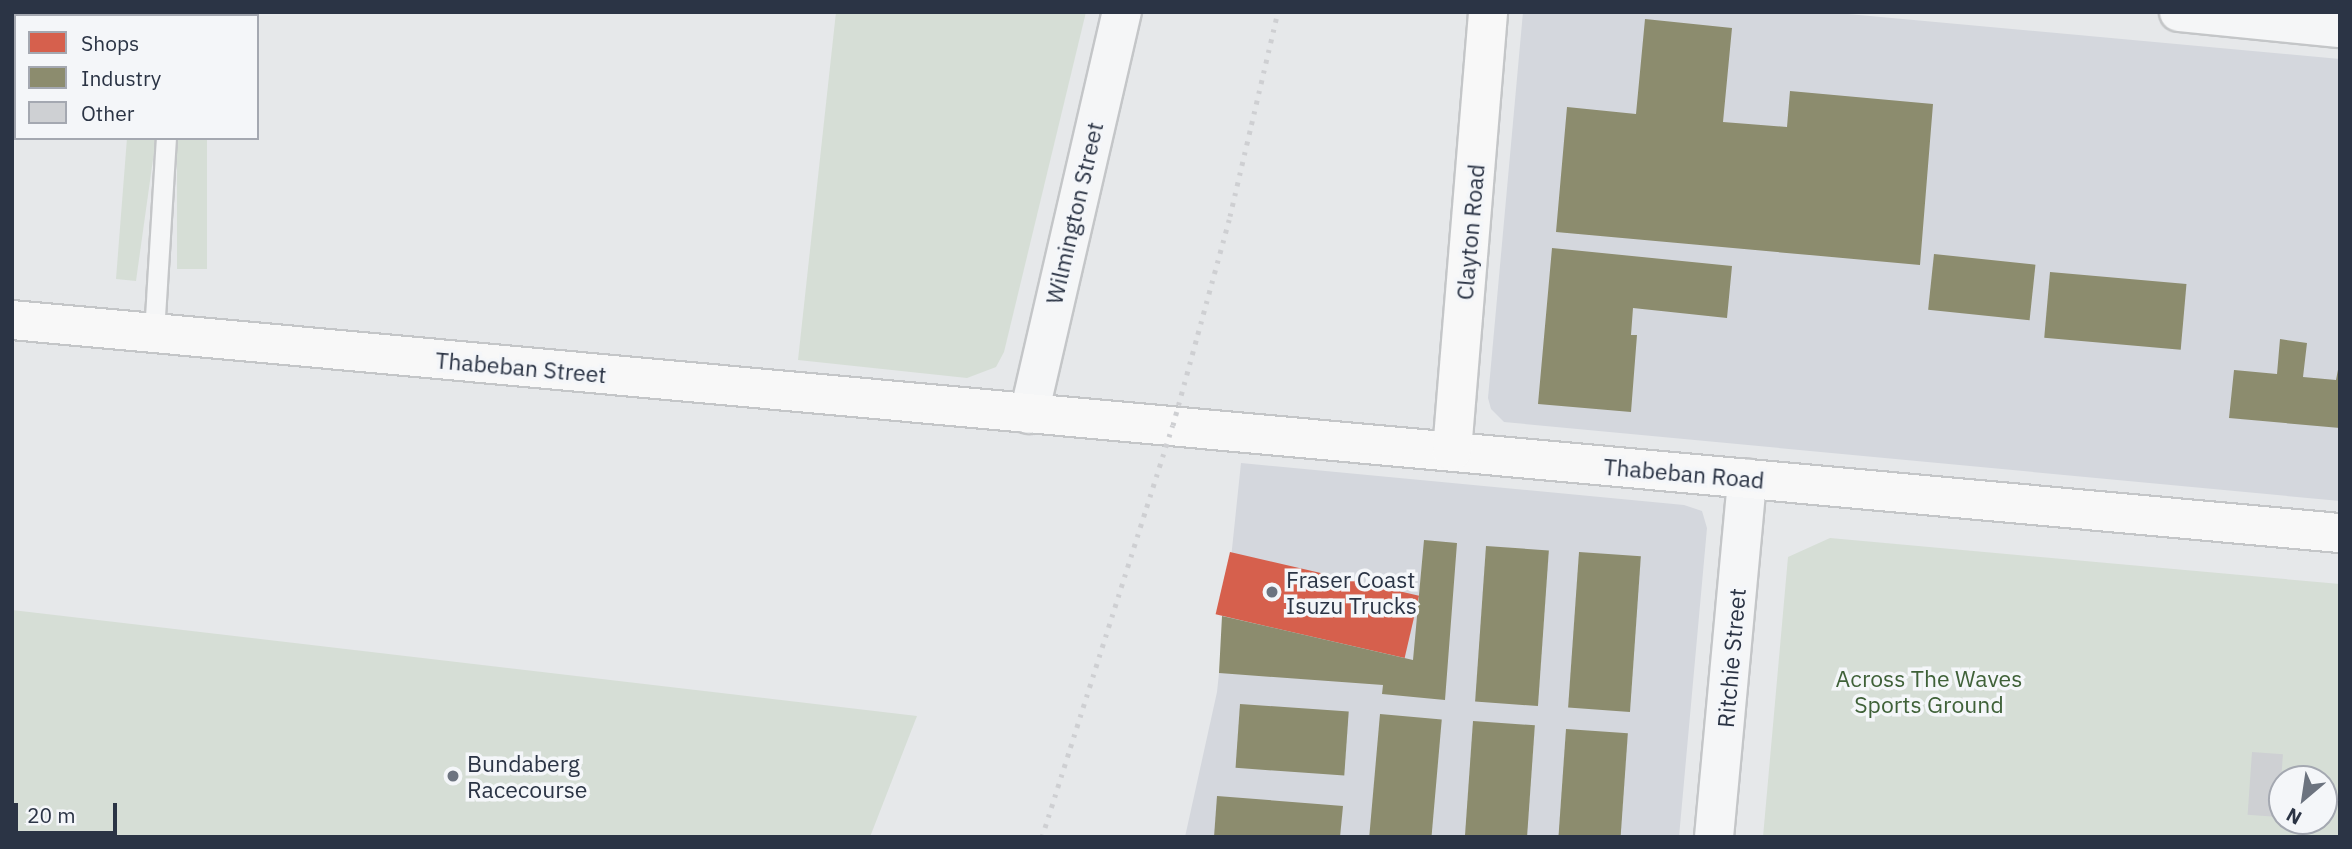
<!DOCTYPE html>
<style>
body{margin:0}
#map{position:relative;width:2352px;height:849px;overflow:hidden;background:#e6e8ea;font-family:"IBM Plex Sans",sans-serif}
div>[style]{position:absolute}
.built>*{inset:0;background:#d4d7dd}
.green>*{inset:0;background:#d6ded6;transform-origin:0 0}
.shops>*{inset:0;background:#d6604d;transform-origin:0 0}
.industry>*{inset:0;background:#8c8c6e;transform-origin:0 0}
.building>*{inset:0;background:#ced0d3;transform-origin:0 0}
.path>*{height:4.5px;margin-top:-2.25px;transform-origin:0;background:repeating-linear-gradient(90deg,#c5c6ca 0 5px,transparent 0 10px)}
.roads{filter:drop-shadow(2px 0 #c4c6c8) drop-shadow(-2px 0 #c4c6c8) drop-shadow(0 2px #c4c6c8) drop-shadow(0 -2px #c4c6c8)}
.lane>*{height:19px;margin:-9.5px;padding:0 9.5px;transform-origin:9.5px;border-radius:9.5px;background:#f5f6f7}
.street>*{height:38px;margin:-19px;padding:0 19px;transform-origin:19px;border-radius:19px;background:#f5f6f7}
.secondary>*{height:38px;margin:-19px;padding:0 19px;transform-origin:19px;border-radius:19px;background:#f8f8f8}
.rail>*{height:5px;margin-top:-2.5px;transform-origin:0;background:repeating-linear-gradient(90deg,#cecfd2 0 3.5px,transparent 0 10.5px)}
.dots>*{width:19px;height:19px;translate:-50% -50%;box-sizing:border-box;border:4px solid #f4f6f9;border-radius:50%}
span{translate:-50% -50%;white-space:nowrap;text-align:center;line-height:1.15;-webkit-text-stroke:7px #f4f6f9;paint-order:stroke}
.street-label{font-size:23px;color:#2b3445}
.poi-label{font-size:23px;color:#2b3445}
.left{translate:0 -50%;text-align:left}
.park-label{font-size:23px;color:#3f6138}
.frame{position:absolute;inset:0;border:14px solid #2b3445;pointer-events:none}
.legend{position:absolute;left:14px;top:14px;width:245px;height:126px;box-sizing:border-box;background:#f4f6f9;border:2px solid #a4a8b1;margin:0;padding:9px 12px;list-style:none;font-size:21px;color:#2b3445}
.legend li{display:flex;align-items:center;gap:14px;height:35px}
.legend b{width:35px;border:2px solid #a4a8b1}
.north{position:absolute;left:2268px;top:765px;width:70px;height:70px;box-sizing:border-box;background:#f4f6f9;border:2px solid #a4a8b1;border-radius:50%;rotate:209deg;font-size:19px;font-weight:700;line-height:28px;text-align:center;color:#2b3445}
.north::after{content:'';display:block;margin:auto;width:24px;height:32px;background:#6c737f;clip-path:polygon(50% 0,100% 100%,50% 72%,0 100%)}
.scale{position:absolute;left:14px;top:803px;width:103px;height:32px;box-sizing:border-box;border:4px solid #2b3445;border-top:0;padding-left:9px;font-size:21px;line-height:24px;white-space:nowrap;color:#2b3445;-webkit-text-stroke:5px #f4f6f9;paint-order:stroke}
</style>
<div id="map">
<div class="built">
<i style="clip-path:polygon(1523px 12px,1826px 12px,2340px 59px,2340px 501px,1504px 422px,1491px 409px,1488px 398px)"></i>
<i style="clip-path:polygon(1241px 463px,1684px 505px,1702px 511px,1707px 528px,1679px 837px,1185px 837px,1217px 692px)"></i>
</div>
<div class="green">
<i style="clip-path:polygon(836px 12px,1086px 12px,1004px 352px,996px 367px,967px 378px,798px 360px)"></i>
<i style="clip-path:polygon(127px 138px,156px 138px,136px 281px,116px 279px)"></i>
<i style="left:177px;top:138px;width:30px;height:131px"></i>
<i style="clip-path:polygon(evenodd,1830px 538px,2340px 584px,2340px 837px,1763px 837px,1788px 557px,1830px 538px,2282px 779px,2324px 779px,2324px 821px,2282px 821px,2282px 779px)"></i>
<i style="clip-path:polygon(12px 610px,917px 716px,870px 837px,12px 837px)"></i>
</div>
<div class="shops">
<i style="left:1230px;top:552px;width:194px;height:64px;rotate:13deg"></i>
</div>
<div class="industry">
<i style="clip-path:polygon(1645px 19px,1732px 28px,1723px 122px,1787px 127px,1790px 91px,1933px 104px,1920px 265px,1556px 232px,1567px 107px,1636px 114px)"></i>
<i style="clip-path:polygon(1552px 248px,1732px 266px,1727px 318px,1633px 308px,1631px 335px,1637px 335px,1631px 412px,1538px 404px)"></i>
<i style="left:1934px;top:254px;width:102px;height:56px;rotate:6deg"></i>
<i style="left:2050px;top:272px;width:137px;height:66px;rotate:5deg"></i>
<i style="clip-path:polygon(2280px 339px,2307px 343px,2303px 377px,2336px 380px,2340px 359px,2340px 428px,2229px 418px,2234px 370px,2277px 374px)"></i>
<i style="clip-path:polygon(1424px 540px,1457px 543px,1445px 700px,1382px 694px,1383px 685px,1219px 673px,1222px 616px,1413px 660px)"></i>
<i style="left:1486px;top:546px;width:63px;height:156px;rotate:4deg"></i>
<i style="left:1579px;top:552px;width:62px;height:156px;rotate:4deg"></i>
<i style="left:1240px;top:704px;width:109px;height:64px;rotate:4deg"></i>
<i style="left:1380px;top:714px;width:62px;height:123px;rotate:5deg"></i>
<i style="left:1473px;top:721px;width:62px;height:116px;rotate:4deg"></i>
<i style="left:1566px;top:729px;width:62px;height:108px;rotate:4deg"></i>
<i style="clip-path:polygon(1217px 796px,1343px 806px,1340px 837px,1214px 837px)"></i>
</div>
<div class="building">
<i style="left:2252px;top:752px;width:31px;height:63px;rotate:4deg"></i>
</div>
<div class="path">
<i style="left:179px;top:16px;width:4px;rotate:-76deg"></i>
</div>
<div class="roads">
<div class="lane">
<i style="left:115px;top:12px;width:13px;rotate:18deg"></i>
<i style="left:154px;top:333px;width:195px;rotate:-86.5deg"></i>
</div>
<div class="street">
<i style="left:2179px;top:12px;width:162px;rotate:5.7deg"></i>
<i style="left:1029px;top:414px;width:413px;rotate:-77deg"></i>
<i style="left:1714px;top:837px;width:360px;rotate:-84.7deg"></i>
</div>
<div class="secondary">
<i style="left:12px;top:320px;width:2338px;rotate:5.23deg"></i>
<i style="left:1452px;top:451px;width:440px;rotate:-85.3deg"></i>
</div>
</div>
<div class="rail">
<i style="left:1042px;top:837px;width:432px;rotate:-72.4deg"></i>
<i style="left:1173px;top:425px;width:217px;rotate:-74.7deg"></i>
<i style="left:1230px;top:216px;width:210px;rotate:-76.8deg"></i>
</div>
<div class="dots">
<i style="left:1272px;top:592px;background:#6c737f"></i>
<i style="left:453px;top:776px;background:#6c737f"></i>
</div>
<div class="street-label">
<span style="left:1074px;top:213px;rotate:-77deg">Wilmington Street</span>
<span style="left:1470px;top:232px;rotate:-85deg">Clayton Road</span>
<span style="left:521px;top:367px;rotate:5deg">Thabeban Street</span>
<span style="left:1684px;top:473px;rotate:5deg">Thabeban Road</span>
<span style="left:1731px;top:658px;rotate:-85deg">Ritchie Street</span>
</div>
<div class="poi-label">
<span class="left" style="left:1286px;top:592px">Fraser Coast<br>Isuzu Trucks</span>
<span class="left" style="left:467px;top:776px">Bundaberg<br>Racecourse</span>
</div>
<div class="park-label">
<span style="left:1929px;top:691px">Across The Waves<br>Sports Ground</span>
</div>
<div class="frame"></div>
<ul class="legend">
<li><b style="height:19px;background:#d6604d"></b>Shops</li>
<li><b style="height:19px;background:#8c8c6e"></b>Industry</li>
<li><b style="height:19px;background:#ced0d3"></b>Other</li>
</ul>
<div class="north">N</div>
<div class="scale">20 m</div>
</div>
